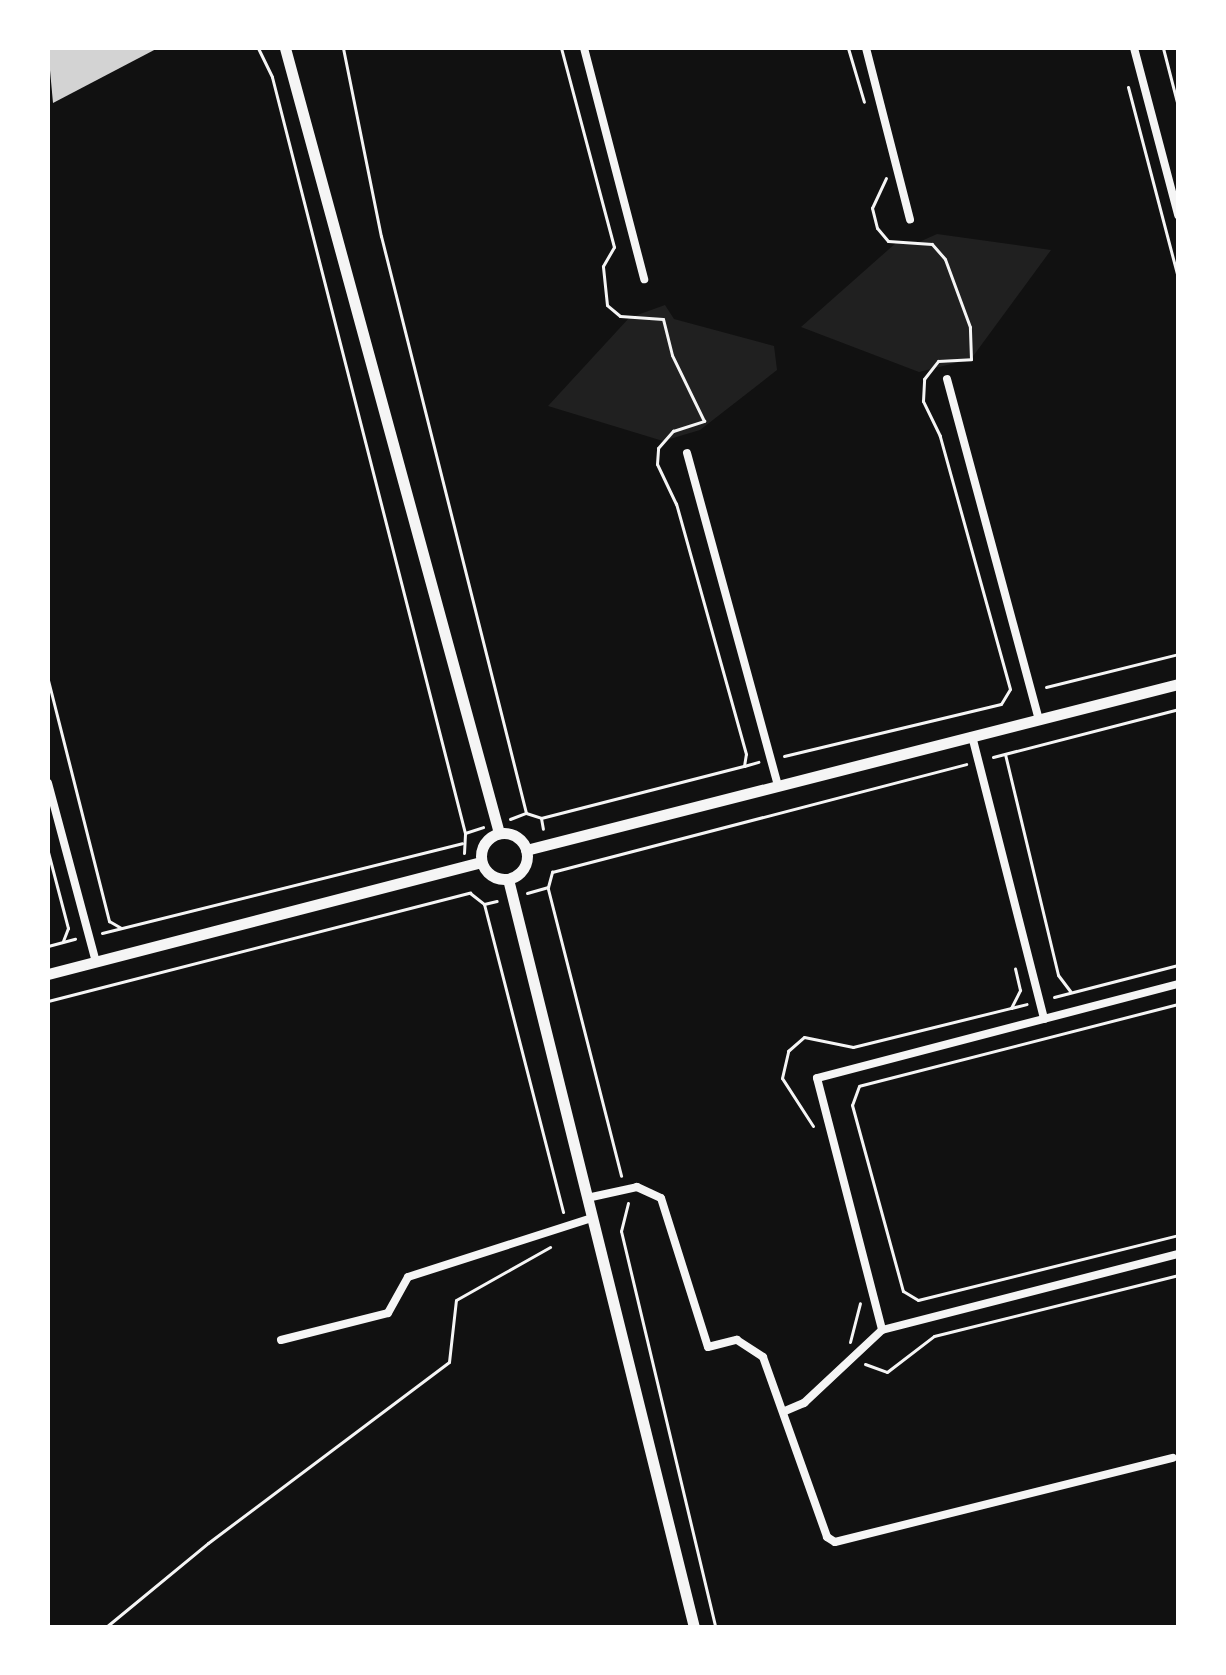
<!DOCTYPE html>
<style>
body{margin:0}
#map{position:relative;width:1226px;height:1675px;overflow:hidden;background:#111;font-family:"Fira Sans Condensed",sans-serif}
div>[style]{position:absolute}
.green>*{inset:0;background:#202020}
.building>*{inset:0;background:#d3d3d3}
.path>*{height:3px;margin:-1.5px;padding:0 1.5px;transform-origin:1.5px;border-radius:1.5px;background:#f5f5f5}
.minor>*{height:8px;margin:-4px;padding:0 4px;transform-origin:4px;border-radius:4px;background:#f5f5f5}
.tertiary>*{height:11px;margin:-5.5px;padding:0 5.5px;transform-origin:5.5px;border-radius:5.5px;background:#f5f5f5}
.tertiary>.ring{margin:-5.5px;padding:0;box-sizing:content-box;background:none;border:11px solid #f5f5f5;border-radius:50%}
span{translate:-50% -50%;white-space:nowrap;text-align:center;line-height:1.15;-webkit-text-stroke:8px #fff;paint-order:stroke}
.frame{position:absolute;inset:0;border:50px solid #fff;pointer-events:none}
</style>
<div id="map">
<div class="green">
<i style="clip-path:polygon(937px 234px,1051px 250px,971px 359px,919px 372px,801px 327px,897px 242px,917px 243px)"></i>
<i style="clip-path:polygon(665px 305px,674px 319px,774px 346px,777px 370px,700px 430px,663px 441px,548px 406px,629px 318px)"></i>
</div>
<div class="building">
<i style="clip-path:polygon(48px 48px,158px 48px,53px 103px)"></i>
</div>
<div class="path">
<i style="left:258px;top:48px;width:32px;rotate:64deg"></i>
<i style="left:272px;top:77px;width:780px;rotate:75.68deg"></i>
<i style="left:343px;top:48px;width:192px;rotate:78.6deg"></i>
<i style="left:381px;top:236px;width:595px;rotate:75.89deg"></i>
<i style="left:848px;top:48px;width:56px;rotate:73.5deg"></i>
<i style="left:1163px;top:48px;width:60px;rotate:75.5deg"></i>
<i style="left:1128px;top:87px;width:196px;rotate:75.3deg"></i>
<i style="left:48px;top:680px;width:249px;rotate:75.8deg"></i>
<i style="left:109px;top:921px;width:14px;rotate:30deg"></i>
<i style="left:1046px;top:687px;width:136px;rotate:-14deg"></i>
<i style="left:1005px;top:754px;width:227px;rotate:76.5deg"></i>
<i style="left:1058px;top:975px;width:21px;rotate:53deg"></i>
<i style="left:784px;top:756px;width:223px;rotate:-13.5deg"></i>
<i style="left:1001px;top:704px;width:17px;rotate:-59deg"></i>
<i style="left:1010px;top:689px;width:263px;rotate:-105.5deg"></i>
<i style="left:940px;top:436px;width:39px;rotate:-116deg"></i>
<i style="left:923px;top:401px;width:22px;rotate:-87deg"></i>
<i style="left:924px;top:379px;width:23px;rotate:-52deg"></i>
<i style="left:938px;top:361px;width:33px;rotate:-3deg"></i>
<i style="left:971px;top:359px;width:32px;rotate:-92deg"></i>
<i style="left:970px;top:327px;width:72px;rotate:-110.2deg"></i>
<i style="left:945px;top:259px;width:20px;rotate:-131deg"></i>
<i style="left:932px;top:244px;width:44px;rotate:-176.1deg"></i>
<i style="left:888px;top:241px;width:17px;rotate:-130deg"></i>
<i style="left:877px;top:228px;width:21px;rotate:-104deg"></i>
<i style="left:872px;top:208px;width:33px;rotate:-65deg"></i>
<i style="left:993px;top:757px;width:191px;rotate:-14.5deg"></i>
<i style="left:744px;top:766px;width:15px;rotate:-16deg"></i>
<i style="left:541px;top:818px;width:210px;rotate:-14.4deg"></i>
<i style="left:744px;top:766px;width:12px;rotate:-81deg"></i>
<i style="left:746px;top:754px;width:260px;rotate:-105.6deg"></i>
<i style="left:676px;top:504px;width:44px;rotate:-115.4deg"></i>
<i style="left:657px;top:464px;width:16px;rotate:-86deg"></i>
<i style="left:658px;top:448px;width:23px;rotate:-49deg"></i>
<i style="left:673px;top:431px;width:33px;rotate:-18deg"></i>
<i style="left:704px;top:421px;width:73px;rotate:-115.9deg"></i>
<i style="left:672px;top:355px;width:37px;rotate:-104deg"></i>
<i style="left:663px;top:319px;width:43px;rotate:-176deg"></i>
<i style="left:620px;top:316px;width:17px;rotate:-140deg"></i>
<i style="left:607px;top:305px;width:39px;rotate:-96deg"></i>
<i style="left:603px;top:266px;width:22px;rotate:-60deg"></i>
<i style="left:614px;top:247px;width:206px;rotate:-104.9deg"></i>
<i style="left:510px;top:819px;width:17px;rotate:-21deg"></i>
<i style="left:526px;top:813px;width:16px;rotate:18deg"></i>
<i style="left:541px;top:818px;width:11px;rotate:80deg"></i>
<i style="left:48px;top:852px;width:79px;rotate:75.3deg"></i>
<i style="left:68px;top:928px;width:14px;rotate:111deg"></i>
<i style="left:464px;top:853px;width:20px;rotate:-87deg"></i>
<i style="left:465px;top:833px;width:19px;rotate:-18deg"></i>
<i style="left:548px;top:889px;width:296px;rotate:75.7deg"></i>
<i style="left:527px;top:893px;width:22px;rotate:-16deg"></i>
<i style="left:548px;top:887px;width:16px;rotate:-75deg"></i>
<i style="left:552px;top:872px;width:428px;rotate:-14.6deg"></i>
<i style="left:484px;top:904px;width:318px;rotate:75.6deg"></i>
<i style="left:102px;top:933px;width:371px;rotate:-14deg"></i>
<i style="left:48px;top:946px;width:28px;rotate:-15deg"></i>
<i style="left:1054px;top:997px;width:128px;rotate:-14.5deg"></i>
<i style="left:48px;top:1001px;width:436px;rotate:-14.4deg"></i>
<i style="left:470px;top:893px;width:18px;rotate:38deg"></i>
<i style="left:484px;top:904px;width:13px;rotate:-13deg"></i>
<i style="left:1178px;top:1004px;width:329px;rotate:165.6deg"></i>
<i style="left:859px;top:1086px;width:20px;rotate:110deg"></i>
<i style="left:852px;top:1105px;width:193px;rotate:74.7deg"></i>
<i style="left:903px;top:1291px;width:17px;rotate:31deg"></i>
<i style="left:918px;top:1300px;width:268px;rotate:-14deg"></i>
<i style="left:1011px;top:1008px;width:16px;rotate:-14deg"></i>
<i style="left:813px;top:1126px;width:57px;rotate:-122.9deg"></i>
<i style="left:782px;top:1078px;width:28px;rotate:-77deg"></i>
<i style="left:788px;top:1051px;width:21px;rotate:-41deg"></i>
<i style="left:804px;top:1037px;width:50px;rotate:11.5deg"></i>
<i style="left:853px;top:1047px;width:163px;rotate:-13.9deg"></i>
<i style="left:1011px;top:1008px;width:20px;rotate:-63deg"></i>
<i style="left:1020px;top:990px;width:22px;rotate:-103deg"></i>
<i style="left:628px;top:1203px;width:29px;rotate:104deg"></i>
<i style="left:621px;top:1231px;width:407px;rotate:76.6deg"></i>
<i style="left:850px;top:1342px;width:40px;rotate:-75.6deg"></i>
<i style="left:865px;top:1364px;width:23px;rotate:20deg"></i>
<i style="left:887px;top:1372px;width:59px;rotate:-37.5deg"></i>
<i style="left:934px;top:1336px;width:252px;rotate:-14deg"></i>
<i style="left:106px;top:1627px;width:132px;rotate:-39.5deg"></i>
<i style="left:208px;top:1543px;width:301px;rotate:-36.9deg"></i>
<i style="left:449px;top:1362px;width:62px;rotate:-83.6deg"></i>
<i style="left:456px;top:1300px;width:108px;rotate:-29.4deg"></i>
</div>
<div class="minor">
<i style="left:584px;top:48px;width:239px;rotate:75.4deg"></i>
<i style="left:866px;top:48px;width:177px;rotate:75.6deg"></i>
<i style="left:1134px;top:48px;width:173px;rotate:75.2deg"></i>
<i style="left:947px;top:379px;width:352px;rotate:74.9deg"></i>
<i style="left:687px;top:453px;width:344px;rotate:74.7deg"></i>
<i style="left:972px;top:736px;width:292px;rotate:75.7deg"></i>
<i style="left:48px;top:783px;width:185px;rotate:75deg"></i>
<i style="left:1178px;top:984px;width:373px;rotate:165.4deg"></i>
<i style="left:817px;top:1078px;width:260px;rotate:75.5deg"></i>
<i style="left:882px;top:1330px;width:306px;rotate:-14.4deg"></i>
<i style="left:587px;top:1198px;width:51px;rotate:-12.4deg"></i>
<i style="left:637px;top:1187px;width:26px;rotate:25deg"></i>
<i style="left:661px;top:1198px;width:156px;rotate:72.5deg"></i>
<i style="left:708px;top:1347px;width:30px;rotate:-14deg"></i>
<i style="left:737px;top:1340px;width:31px;rotate:33deg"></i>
<i style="left:763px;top:1357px;width:191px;rotate:70.4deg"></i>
<i style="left:827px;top:1537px;width:9px;rotate:32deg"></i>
<i style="left:835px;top:1542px;width:348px;rotate:-14deg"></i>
<i style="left:281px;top:1340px;width:110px;rotate:-14.2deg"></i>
<i style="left:388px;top:1313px;width:41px;rotate:-60.9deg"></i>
<i style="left:408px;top:1277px;width:193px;rotate:-17.8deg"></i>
<i style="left:785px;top:1411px;width:21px;rotate:-23deg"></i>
<i style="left:804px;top:1403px;width:107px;rotate:-43.1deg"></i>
</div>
<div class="tertiary">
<i style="left:285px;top:48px;width:814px;rotate:74.75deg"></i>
<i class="ring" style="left:481px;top:833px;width:35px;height:35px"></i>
<i style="left:526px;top:850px;width:673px;rotate:-14.28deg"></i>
<i style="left:508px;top:879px;width:771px;rotate:76.04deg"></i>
<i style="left:48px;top:974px;width:447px;rotate:-14.5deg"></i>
</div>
<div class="frame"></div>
</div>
